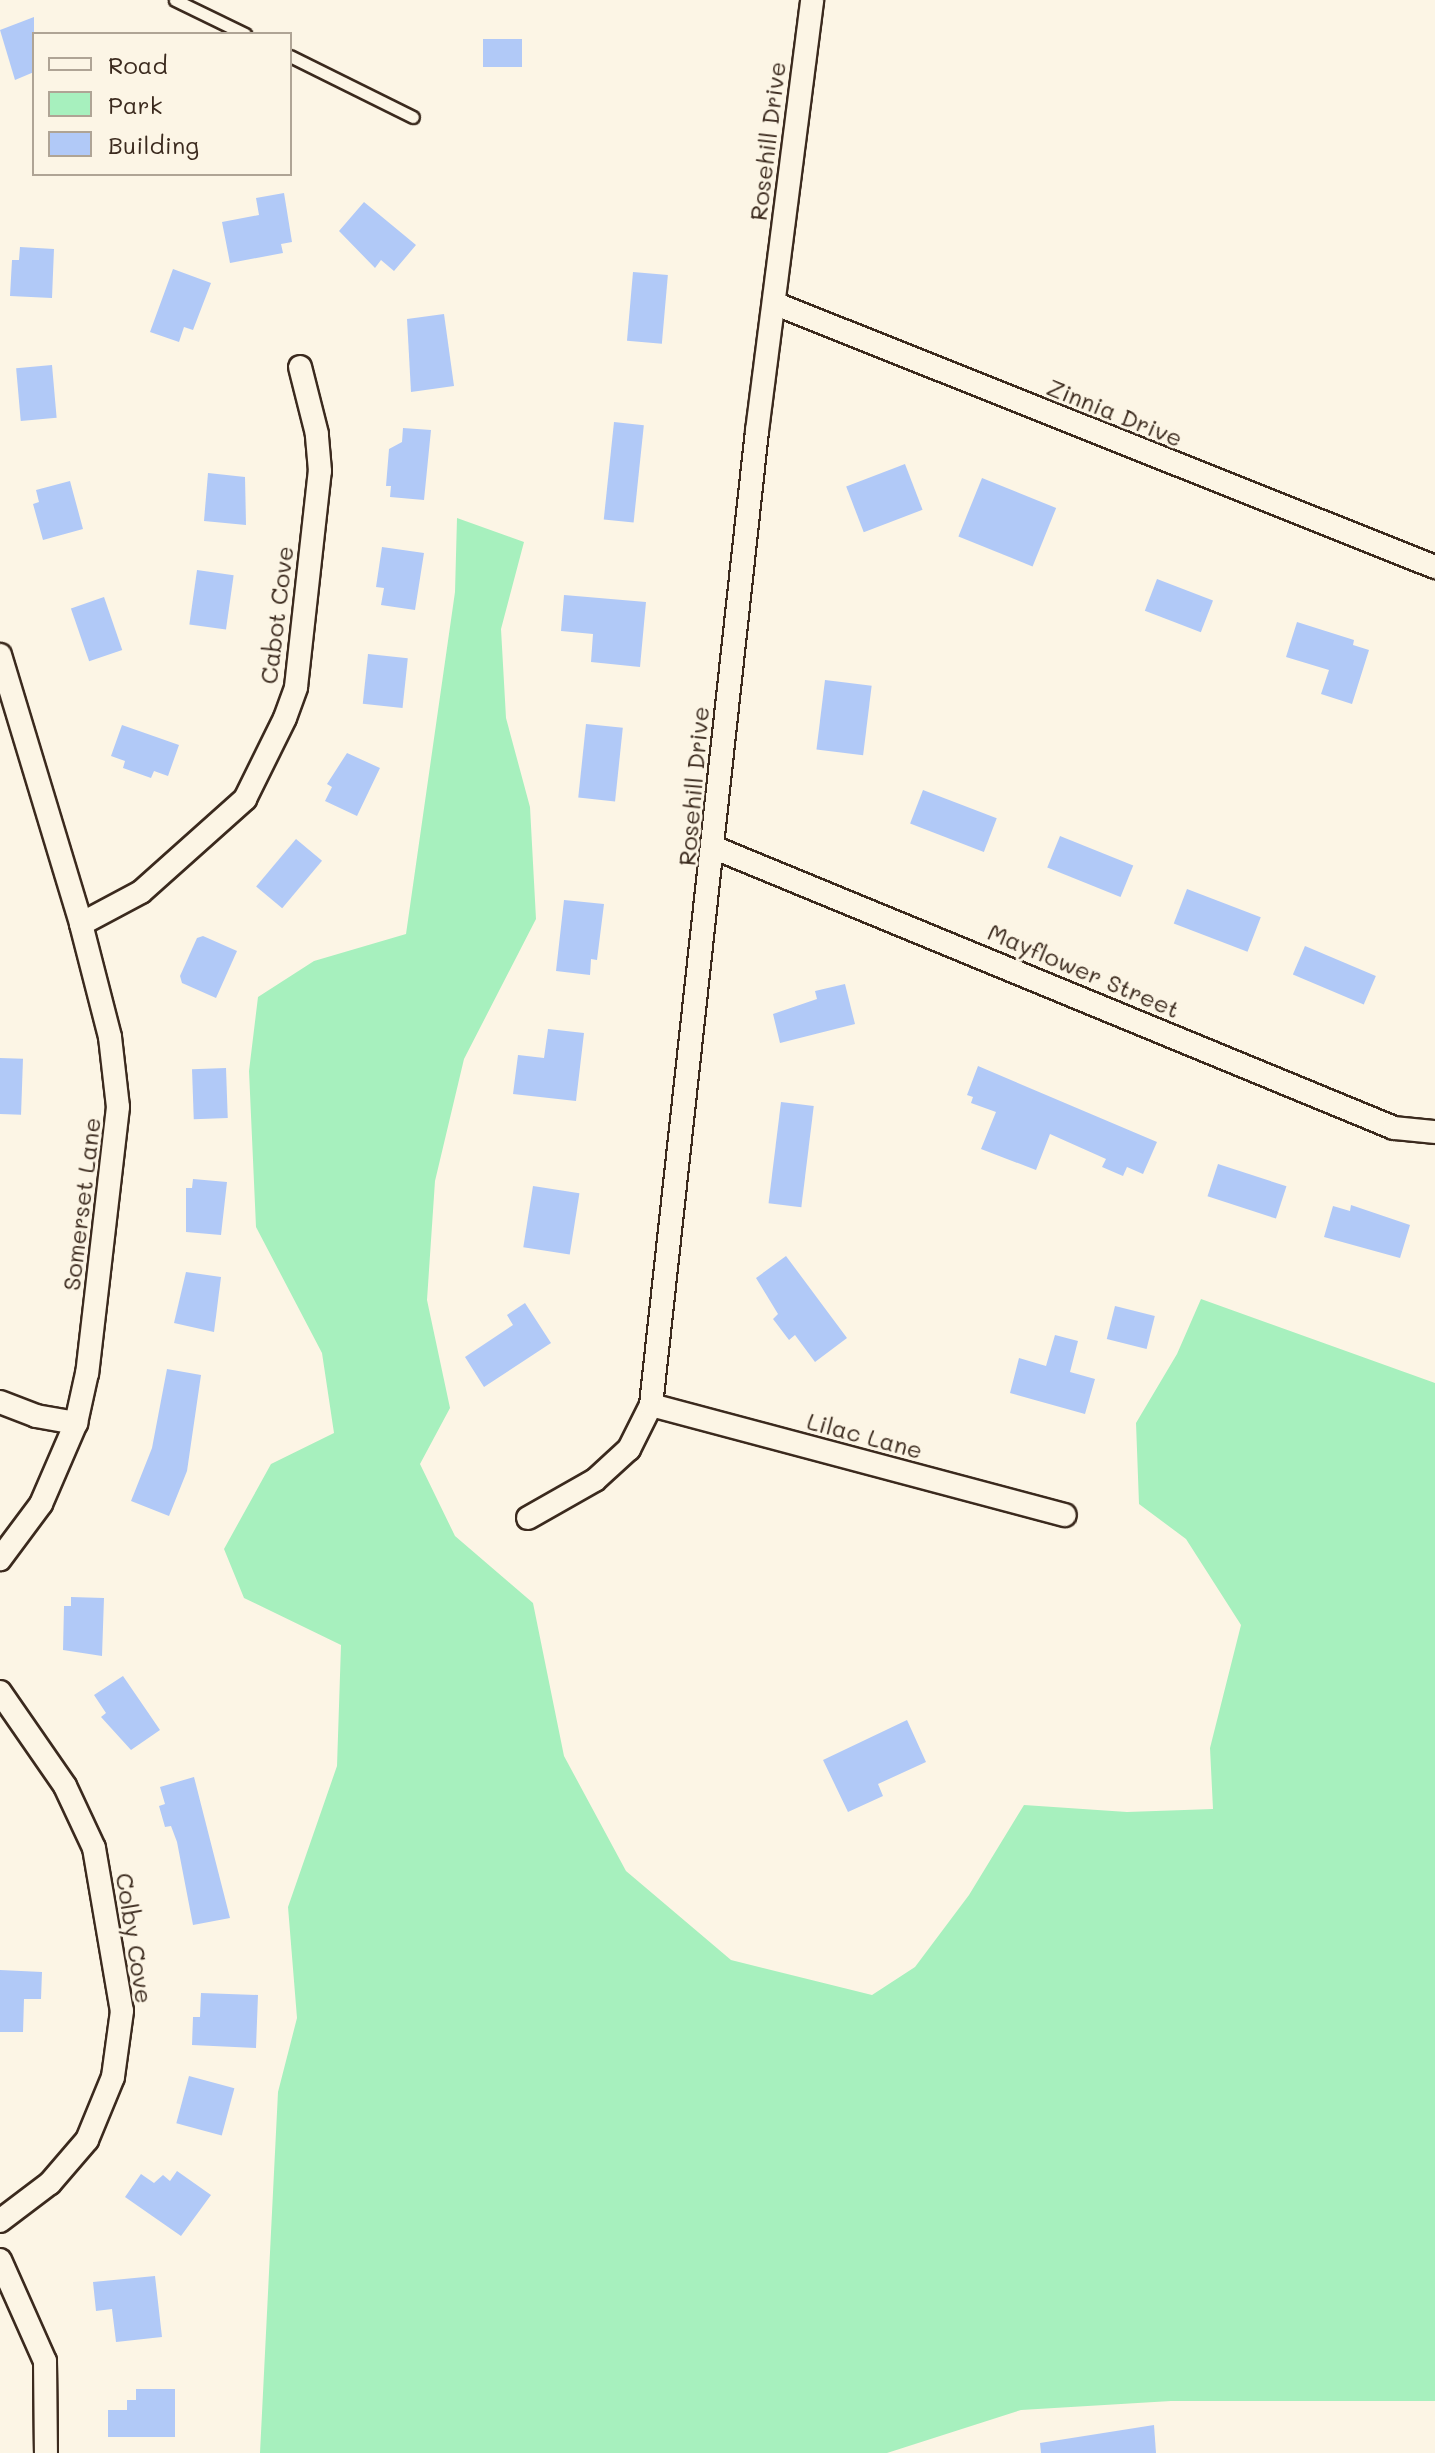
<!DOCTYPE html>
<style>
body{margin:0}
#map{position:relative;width:1435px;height:2453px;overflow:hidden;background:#fcf5e5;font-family:Mali,sans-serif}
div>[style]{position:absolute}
.green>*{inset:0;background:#a7f0be}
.building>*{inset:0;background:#b1c9f7;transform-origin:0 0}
.roads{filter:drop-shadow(2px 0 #3b2a1e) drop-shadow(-2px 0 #3b2a1e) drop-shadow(0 2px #3b2a1e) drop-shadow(0 -2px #3b2a1e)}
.lane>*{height:11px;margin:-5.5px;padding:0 5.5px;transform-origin:5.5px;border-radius:5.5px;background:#fcf5e5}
.street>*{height:22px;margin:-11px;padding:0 11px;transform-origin:11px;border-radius:11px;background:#fcf5e5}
span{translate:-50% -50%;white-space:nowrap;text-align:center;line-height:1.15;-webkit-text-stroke:6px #fcf5e5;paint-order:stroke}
.street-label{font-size:24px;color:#3b2a1e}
.legend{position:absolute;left:32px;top:32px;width:260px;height:144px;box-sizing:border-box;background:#fcf5e5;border:2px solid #afa495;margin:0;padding:10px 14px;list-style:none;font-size:24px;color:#3b2a1e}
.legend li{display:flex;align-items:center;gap:16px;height:40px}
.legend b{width:40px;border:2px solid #afa495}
</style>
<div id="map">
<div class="green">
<i style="clip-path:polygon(457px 518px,524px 542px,501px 629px,506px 718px,530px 807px,536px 919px,464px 1059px,435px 1181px,427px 1300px,450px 1408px,420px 1464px,455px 1536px,533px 1603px,564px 1756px,626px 1871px,731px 1960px,872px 1995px,915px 1967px,969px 1895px,1024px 1805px,1127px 1812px,1213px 1809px,1210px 1748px,1241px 1625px,1186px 1539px,1139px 1504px,1136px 1423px,1177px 1354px,1201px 1299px,1435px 1383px,1435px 2401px,1171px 2401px,1021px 2410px,887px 2453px,260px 2453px,278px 2092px,297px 2018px,288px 1907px,337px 1766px,341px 1645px,244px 1598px,224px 1549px,271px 1464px,334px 1433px,322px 1353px,256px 1227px,249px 1071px,258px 997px,314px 961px,406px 934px,455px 592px)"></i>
</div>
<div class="building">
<i style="clip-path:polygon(34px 17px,34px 72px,15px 80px,0 30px)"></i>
<i style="left:483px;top:39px;width:39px;height:28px"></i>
<i style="clip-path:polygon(284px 193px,292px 242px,281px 244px,283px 253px,230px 263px,222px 222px,259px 215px,256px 198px)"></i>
<i style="clip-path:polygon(364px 202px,416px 245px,394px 271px,381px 260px,375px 268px,339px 231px)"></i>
<i style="clip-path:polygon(20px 247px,54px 249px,52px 298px,10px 296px,12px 260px,19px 260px)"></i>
<i style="clip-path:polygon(173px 269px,211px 283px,193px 330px,184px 327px,179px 342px,150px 332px)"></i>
<i style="left:633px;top:272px;width:35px;height:69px;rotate:5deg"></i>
<i style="clip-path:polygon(444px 314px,454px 386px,411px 392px,407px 319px)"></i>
<i style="left:52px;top:365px;width:53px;height:36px;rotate:85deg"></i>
<i style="left:614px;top:422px;width:30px;height:98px;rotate:6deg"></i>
<i style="clip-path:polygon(403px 428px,431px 430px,424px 500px,390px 497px,391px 486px,386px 486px,389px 449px,402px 442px)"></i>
<i style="left:905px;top:464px;width:49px;height:63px;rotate:69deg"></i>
<i style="clip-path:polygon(208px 473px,245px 477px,246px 525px,204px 521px)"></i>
<i style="left:982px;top:478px;width:80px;height:63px;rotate:22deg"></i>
<i style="clip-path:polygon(70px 481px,83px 529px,43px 540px,33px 504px,39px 502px,36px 490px)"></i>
<i style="clip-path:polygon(382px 547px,424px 553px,415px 610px,381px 605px,384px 588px,376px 587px)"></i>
<i style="left:197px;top:570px;width:37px;height:55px;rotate:8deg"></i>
<i style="left:1157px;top:579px;width:60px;height:34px;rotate:21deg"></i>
<i style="clip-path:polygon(564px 595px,646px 602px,640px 667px,591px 662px,593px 634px,561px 631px)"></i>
<i style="left:104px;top:597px;width:56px;height:35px;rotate:71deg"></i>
<i style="clip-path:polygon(1297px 622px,1354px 640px,1353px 645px,1369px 650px,1352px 704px,1321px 694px,1329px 670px,1286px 657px)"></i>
<i style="left:368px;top:654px;width:40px;height:50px;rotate:6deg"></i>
<i style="left:825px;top:680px;width:47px;height:70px;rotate:7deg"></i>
<i style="left:586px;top:724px;width:37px;height:74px;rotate:6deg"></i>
<i style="clip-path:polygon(122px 725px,179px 745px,168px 776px,154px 771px,151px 778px,123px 768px,125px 761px,111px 756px)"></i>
<i style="clip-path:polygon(347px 753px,380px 768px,357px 816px,325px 801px,332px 787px,327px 784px)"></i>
<i style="left:923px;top:790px;width:79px;height:36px;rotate:21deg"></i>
<i style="left:1060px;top:836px;width:79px;height:34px;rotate:22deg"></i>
<i style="left:296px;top:839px;width:34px;height:62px;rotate:40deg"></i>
<i style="left:1187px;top:889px;width:79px;height:37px;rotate:21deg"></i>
<i style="clip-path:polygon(564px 900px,604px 904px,597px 960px,591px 959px,590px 975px,556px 971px)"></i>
<i style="clip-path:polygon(203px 936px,237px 951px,216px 998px,182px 983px,180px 976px,197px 938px)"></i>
<i style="left:1305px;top:946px;width:77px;height:31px;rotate:23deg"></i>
<i style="clip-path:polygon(845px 984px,855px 1024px,780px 1043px,773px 1014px,817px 999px,815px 991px)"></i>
<i style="clip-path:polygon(548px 1029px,584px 1033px,576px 1101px,513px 1094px,518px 1055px,544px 1058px)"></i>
<i style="left:0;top:1058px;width:23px;height:56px;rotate:2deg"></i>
<i style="clip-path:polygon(978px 1066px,1157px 1142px,1143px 1174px,1127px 1167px,1123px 1176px,1102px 1167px,1106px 1159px,1050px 1134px,1036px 1170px,981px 1149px,996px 1112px,971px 1103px,973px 1097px,967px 1095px)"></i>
<i style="left:226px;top:1068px;width:50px;height:34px;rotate:88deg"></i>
<i style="left:781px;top:1102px;width:33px;height:102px;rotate:7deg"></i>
<i style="left:1218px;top:1164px;width:72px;height:34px;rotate:18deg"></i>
<i style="clip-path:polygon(193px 1179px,227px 1182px,221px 1235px,186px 1232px,186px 1188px,192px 1188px)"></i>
<i style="left:533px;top:1186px;width:47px;height:62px;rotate:9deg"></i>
<i style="clip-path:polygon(1351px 1205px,1410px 1225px,1400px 1258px,1324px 1237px,1333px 1206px,1350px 1211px)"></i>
<i style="clip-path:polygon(786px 1256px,847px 1338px,815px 1362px,795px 1335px,789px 1340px,773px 1319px,778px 1314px,756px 1278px)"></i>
<i style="clip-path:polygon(186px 1272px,221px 1277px,214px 1332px,174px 1323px)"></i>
<i style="clip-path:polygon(525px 1303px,551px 1343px,484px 1387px,465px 1357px,513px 1325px,507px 1315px)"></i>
<i style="left:1115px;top:1306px;width:41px;height:34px;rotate:14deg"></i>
<i style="clip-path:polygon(1055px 1335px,1078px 1341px,1070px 1372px,1095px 1379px,1085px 1414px,1010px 1393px,1019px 1358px,1046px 1366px)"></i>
<i style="clip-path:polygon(167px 1369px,201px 1375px,187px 1471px,169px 1516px,131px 1501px,152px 1448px)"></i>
<i style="clip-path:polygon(71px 1597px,104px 1598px,102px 1656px,63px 1650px,64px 1606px,71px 1606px)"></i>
<i style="clip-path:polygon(123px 1676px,160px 1730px,131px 1750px,101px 1717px,106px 1713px,94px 1695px)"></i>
<i style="clip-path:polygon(907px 1720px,926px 1762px,878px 1784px,883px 1796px,848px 1812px,823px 1760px)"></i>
<i style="clip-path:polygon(194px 1777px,230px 1918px,193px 1925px,177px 1842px,171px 1826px,165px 1827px,159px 1806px,165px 1804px,160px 1787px)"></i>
<i style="clip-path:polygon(0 1970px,42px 1972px,41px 1999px,24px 1999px,23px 2032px,0 2032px)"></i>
<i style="clip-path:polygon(201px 1993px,258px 1995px,256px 2048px,192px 2045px,193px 2017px,200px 2017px)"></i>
<i style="left:189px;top:2076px;width:47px;height:49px;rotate:15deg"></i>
<i style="clip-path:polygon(177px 2171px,211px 2195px,181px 2236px,125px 2197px,141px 2174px,154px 2183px,163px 2175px,170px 2181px)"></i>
<i style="clip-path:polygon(155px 2276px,162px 2337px,116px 2342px,112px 2309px,96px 2311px,93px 2282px)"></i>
<i style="clip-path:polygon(136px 2389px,175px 2389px,175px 2437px,108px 2437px,108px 2410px,127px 2410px,127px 2400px,136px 2400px)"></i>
<i style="clip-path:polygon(1154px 2425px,1156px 2453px,1041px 2453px,1040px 2443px)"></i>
</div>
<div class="roads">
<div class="lane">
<i style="left:175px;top:0;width:78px;rotate:25.9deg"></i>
<i style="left:290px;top:56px;width:137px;rotate:26.4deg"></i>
</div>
<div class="street">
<i style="left:776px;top:304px;width:710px;rotate:21.76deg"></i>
<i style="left:0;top:655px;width:281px;rotate:73.2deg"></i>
<i style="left:81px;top:924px;width:117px;rotate:75.6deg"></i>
<i style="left:110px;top:1037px;width:70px;rotate:83.5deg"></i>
<i style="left:118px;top:1107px;width:268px;rotate:96.6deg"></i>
<i style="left:87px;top:1373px;width:51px;rotate:102.4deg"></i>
<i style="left:76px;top:1423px;width:88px;rotate:113.4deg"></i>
<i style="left:41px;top:1504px;width:69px;rotate:126.7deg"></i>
<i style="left:715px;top:848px;width:734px;rotate:22.41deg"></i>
<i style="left:1394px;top:1128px;width:41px;rotate:5.6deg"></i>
<i style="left:81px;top:924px;width:68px;rotate:-28.1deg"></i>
<i style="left:141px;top:892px;width:140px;rotate:-41.8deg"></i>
<i style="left:245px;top:799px;width:90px;rotate:-63.7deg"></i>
<i style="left:285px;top:718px;width:33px;rotate:-70deg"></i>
<i style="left:296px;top:687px;width:217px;rotate:-83.7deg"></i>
<i style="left:320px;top:471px;width:37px;rotate:-95deg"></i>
<i style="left:317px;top:434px;width:69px;rotate:-104.2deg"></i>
<i style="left:0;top:1402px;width:39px;rotate:21deg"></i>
<i style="left:36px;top:1416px;width:41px;rotate:9.9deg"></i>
<i style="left:651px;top:1405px;width:428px;rotate:14.9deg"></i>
<i style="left:528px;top:1518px;width:77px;rotate:-29.6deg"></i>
<i style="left:595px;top:1480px;width:46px;rotate:-42.4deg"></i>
<i style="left:629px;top:1449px;width:49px;rotate:-63.4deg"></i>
<i style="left:651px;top:1405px;width:980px;rotate:-83.79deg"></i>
<i style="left:757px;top:431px;width:434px;rotate:-82.7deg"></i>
<i style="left:0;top:1692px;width:114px;rotate:55.3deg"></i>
<i style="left:65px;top:1786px;width:68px;rotate:64.9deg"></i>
<i style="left:94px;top:1848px;width:165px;rotate:80.3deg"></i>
<i style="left:122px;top:2011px;width:67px;rotate:97.8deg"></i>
<i style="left:113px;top:2077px;width:68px;rotate:112.4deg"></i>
<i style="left:87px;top:2140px;width:57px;rotate:130.7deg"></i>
<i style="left:50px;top:2183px;width:63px;rotate:142.8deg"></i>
<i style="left:0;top:2260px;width:111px;rotate:66deg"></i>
<i style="left:45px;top:2361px;width:92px;rotate:89.4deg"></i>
</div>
</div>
<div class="street-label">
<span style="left:767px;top:141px;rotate:-83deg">Rosehill Drive</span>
<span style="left:1115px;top:412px;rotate:22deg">Zinnia Drive</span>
<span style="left:276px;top:615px;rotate:-83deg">Cabot Cove</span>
<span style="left:693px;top:786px;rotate:-85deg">Rosehill Drive</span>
<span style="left:1084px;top:970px;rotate:23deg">Mayflower Street</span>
<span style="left:81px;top:1204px;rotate:-83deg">Somerset Lane</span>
<span style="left:865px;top:1435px;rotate:15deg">Lilac Lane</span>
<span style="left:135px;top:1938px;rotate:81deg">Colby Cove</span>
</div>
<ul class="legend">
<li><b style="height:10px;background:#fcf5e5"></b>Road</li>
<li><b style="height:22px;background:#a7f0be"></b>Park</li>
<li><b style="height:22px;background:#b1c9f7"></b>Building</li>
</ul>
</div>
